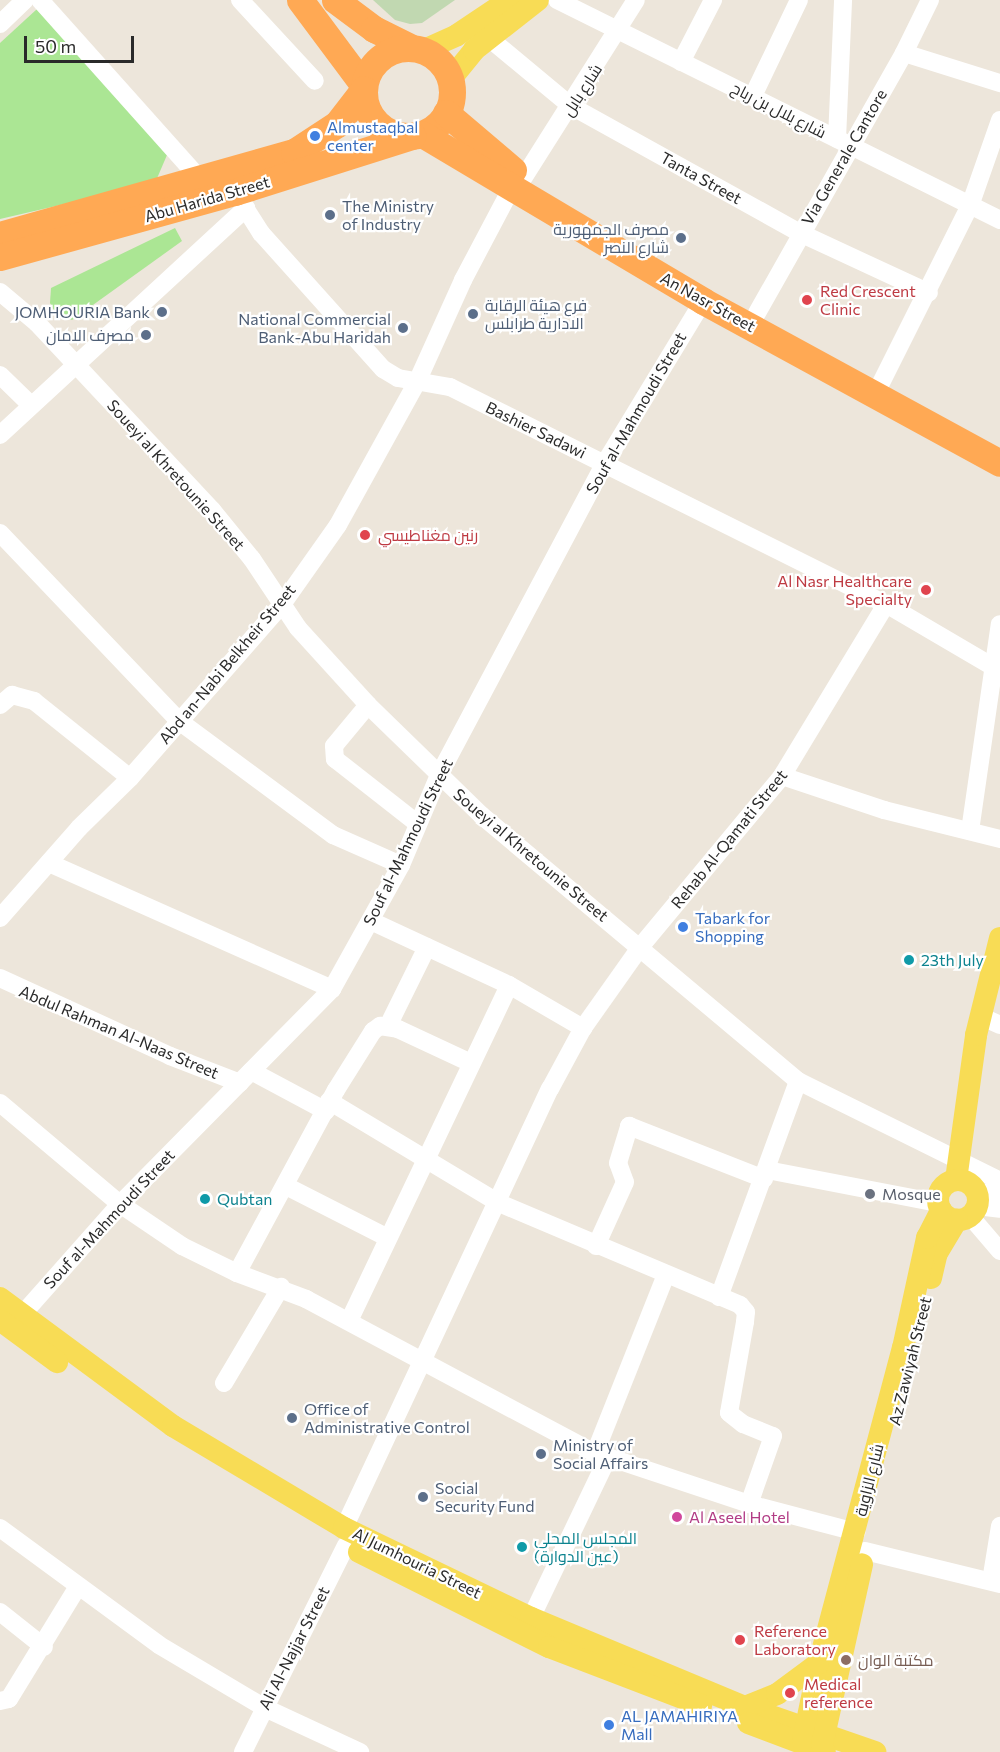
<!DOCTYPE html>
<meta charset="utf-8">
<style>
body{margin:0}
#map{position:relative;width:1000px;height:1752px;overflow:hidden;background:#ede6db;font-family:Commissioner,Cairo,sans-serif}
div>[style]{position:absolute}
.green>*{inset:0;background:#abe694}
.cemetery>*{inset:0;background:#c1d8b1}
.minor>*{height:18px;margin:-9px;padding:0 9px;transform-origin:9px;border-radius:9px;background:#fff}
.major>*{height:22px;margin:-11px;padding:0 11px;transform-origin:11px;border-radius:11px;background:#f8dc55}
.major>.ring{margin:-11px;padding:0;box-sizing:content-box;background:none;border:22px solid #f8dc55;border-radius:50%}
.highway>*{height:27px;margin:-13.5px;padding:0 13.5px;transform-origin:13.5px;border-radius:13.5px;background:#ffa954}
.highway>.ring{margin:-13.5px;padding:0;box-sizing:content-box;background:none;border:27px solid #ffa954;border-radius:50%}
.dots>*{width:16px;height:16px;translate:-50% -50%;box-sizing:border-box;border:3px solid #fff;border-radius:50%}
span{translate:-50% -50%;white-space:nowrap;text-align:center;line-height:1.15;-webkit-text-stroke:4.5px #fff;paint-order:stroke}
.street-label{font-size:16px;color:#2a2a2a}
.shop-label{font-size:16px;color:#366cbe}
.left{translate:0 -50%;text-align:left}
.service-label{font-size:16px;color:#4e5e75}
.right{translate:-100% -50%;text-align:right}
.health-label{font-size:16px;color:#be3a42}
.culture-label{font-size:16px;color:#0d838f}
.worship-label{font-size:16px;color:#5b616d}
.hotel-label{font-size:16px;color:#b23c85}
.education-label{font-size:16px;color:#785e54}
.scale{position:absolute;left:24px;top:36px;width:110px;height:27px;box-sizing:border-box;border:3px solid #2a2a2a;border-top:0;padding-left:8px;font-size:18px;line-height:21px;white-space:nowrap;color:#2a2a2a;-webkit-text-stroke:4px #fff;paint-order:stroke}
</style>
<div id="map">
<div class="green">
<i style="clip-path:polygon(37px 9px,170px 148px,155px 183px,0 219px,0 43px)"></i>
<i style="clip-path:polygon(175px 228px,182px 241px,72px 320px,55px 312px,50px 303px,51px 288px)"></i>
</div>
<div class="cemetery">
<i style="clip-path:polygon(373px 0,455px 0,422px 23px,410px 24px,395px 20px)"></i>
</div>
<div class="minor">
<i style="left:40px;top:0;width:240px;rotate:48.2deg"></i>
<i style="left:240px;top:0;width:110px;rotate:47.2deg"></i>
<i style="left:557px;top:0;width:495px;rotate:26.4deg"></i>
<i style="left:0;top:24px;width:35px;rotate:-44deg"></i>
<i style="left:489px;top:38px;width:107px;rotate:39.7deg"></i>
<i style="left:571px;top:106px;width:262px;rotate:29deg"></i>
<i style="left:800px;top:233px;width:142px;rotate:24.9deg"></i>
<i style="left:904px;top:53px;width:101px;rotate:17.4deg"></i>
<i style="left:681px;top:62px;width:70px;rotate:-62.7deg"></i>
<i style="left:753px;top:96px;width:106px;rotate:-64.4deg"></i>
<i style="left:837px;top:139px;width:139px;rotate:-87.5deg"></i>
<i style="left:524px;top:177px;width:209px;rotate:-57.7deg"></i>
<i style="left:235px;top:192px;width:49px;rotate:57.6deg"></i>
<i style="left:261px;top:233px;width:183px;rotate:48.1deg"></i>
<i style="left:383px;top:369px;width:17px;rotate:31deg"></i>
<i style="left:398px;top:378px;width:53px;rotate:9.8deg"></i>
<i style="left:450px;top:387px;width:487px;rotate:26.5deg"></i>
<i style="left:886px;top:604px;width:132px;rotate:30.4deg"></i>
<i style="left:0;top:292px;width:48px;rotate:40deg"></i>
<i style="left:37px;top:323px;width:256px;rotate:46.9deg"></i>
<i style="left:212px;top:510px;width:63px;rotate:50.8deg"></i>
<i style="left:252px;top:559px;width:83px;rotate:56.3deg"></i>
<i style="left:298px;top:628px;width:104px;rotate:47.7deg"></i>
<i style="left:368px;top:705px;width:158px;rotate:44.2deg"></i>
<i style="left:481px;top:815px;width:414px;rotate:40deg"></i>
<i style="left:798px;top:1081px;width:225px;rotate:26.3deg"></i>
<i style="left:757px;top:313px;width:299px;rotate:-60.5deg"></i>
<i style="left:904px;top:53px;width:59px;rotate:-63.9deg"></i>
<i style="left:0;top:375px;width:43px;rotate:44.1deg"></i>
<i style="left:881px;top:383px;width:201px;rotate:-63.4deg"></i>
<i style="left:971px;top:203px;width:88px;rotate:-70.7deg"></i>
<i style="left:0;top:435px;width:335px;rotate:-42.7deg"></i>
<i style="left:0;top:533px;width:260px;rotate:46.4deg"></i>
<i style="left:179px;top:721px;width:192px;rotate:36.5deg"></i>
<i style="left:333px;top:835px;width:74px;rotate:23.8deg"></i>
<i style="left:0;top:705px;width:16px;rotate:-40deg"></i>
<i style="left:12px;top:695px;width:23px;rotate:15deg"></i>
<i style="left:34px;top:701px;width:123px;rotate:38.7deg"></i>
<i style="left:368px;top:705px;width:53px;rotate:129.7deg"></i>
<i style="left:334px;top:746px;width:13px;rotate:86deg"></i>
<i style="left:335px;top:759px;width:105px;rotate:38.1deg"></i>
<i style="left:782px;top:776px;width:108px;rotate:18.4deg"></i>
<i style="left:884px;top:810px;width:120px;rotate:14deg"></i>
<i style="left:970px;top:831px;width:209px;rotate:-81.8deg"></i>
<i style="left:49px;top:863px;width:310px;rotate:24deg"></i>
<i style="left:0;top:918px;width:120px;rotate:-48.7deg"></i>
<i style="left:79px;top:828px;width:71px;rotate:-44.4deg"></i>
<i style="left:130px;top:778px;width:232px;rotate:-48.8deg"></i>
<i style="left:283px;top:603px;width:95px;rotate:-54.8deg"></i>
<i style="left:338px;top:525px;width:163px;rotate:-61.1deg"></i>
<i style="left:417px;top:382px;width:112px;rotate:-65.7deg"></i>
<i style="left:463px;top:280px;width:105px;rotate:-62.2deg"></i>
<i style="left:371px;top:921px;width:152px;rotate:24.9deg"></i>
<i style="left:509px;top:985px;width:86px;rotate:30.2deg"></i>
<i style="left:0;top:978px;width:187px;rotate:24.6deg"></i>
<i style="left:170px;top:1056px;width:75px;rotate:21.1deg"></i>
<i style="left:980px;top:1016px;width:22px;rotate:24deg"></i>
<i style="left:388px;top:1026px;width:88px;rotate:-63.7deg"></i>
<i style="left:251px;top:1071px;width:85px;rotate:28.1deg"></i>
<i style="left:329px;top:1101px;width:198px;rotate:31deg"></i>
<i style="left:499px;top:1203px;width:262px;rotate:22.9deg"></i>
<i style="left:740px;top:1305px;width:9px;rotate:49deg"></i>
<i style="left:746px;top:1312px;width:10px;rotate:96deg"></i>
<i style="left:745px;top:1322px;width:92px;rotate:100deg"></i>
<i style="left:729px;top:1413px;width:18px;rotate:38deg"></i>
<i style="left:743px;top:1424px;width:32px;rotate:22deg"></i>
<i style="left:773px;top:1436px;width:72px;rotate:109.4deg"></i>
<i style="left:0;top:1103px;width:157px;rotate:40.1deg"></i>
<i style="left:120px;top:1204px;width:75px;rotate:34.1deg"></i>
<i style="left:182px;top:1246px;width:61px;rotate:26.1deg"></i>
<i style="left:237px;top:1273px;width:74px;rotate:20.6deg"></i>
<i style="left:306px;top:1299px;width:327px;rotate:28.1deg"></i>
<i style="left:767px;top:1170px;width:175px;rotate:10.9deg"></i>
<i style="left:286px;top:1186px;width:114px;rotate:27deg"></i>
<i style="left:977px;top:1193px;width:23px;rotate:-2deg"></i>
<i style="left:977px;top:1206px;width:23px;rotate:7deg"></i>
<i style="left:970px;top:1216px;width:46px;rotate:49.4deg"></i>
<i style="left:596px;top:1246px;width:70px;rotate:-65.6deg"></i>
<i style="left:625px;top:1182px;width:20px;rotate:-110deg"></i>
<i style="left:618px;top:1163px;width:39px;rotate:-73deg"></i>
<i style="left:629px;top:1126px;width:145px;rotate:21.4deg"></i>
<i style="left:237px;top:1273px;width:208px;rotate:-61.6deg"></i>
<i style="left:336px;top:1090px;width:70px;rotate:-57.9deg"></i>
<i style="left:373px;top:1031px;width:9px;rotate:-36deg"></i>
<i style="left:380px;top:1026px;width:18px;rotate:9deg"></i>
<i style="left:398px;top:1029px;width:81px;rotate:25deg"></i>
<i style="left:719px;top:1297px;width:230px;rotate:-69.9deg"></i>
<i style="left:21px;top:1316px;width:149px;rotate:-48.5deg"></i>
<i style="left:120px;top:1204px;width:302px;rotate:-45.4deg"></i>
<i style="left:332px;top:989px;width:142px;rotate:-60.9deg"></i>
<i style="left:401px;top:865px;width:98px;rotate:-67.1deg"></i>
<i style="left:439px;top:775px;width:353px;rotate:-62deg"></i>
<i style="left:605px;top:463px;width:189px;rotate:-58.8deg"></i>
<i style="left:349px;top:1321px;width:372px;rotate:-64.5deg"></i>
<i style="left:224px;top:1383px;width:112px;rotate:-59.3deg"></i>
<i style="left:608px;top:1457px;width:149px;rotate:18.4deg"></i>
<i style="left:749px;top:1504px;width:111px;rotate:14.7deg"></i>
<i style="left:0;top:1528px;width:197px;rotate:36.3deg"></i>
<i style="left:159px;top:1645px;width:123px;rotate:30.7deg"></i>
<i style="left:265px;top:1708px;width:105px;rotate:24.9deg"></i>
<i style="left:344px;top:1528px;width:485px;rotate:-64.9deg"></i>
<i style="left:550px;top:1089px;width:69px;rotate:-61.6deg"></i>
<i style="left:583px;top:1028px;width:100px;rotate:-54.7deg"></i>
<i style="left:641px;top:946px;width:221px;rotate:-50.3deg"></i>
<i style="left:782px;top:776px;width:201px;rotate:-58.8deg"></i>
<i style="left:865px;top:1551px;width:139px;rotate:13.7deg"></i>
<i style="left:991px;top:1581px;width:56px;rotate:-80.7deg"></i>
<i style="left:0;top:1612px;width:56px;rotate:38.5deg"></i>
<i style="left:531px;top:1618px;width:178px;rotate:-64.4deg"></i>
<i style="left:608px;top:1457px;width:14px;rotate:-163deg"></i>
<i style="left:595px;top:1453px;width:192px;rotate:-68.3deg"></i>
<i style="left:0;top:1701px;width:9px;rotate:-13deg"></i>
<i style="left:9px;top:1699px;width:130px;rotate:-58.5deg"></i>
<i style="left:243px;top:1752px;width:231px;rotate:-63.5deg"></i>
</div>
<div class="major">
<i style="left:424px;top:50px;width:36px;rotate:-24deg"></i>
<i style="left:457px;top:35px;width:63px;rotate:-33.9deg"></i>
<i style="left:450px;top:80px;width:38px;rotate:-51deg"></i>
<i style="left:474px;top:50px;width:81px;rotate:-38deg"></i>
<i style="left:956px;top:1180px;width:146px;rotate:-82.1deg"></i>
<i style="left:976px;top:1035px;width:100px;rotate:-76.1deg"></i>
<i class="ring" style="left:938px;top:1180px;width:18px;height:18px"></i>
<i style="left:931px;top:1278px;width:26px;rotate:-77deg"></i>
<i style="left:937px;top:1253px;width:39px;rotate:-59deg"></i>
<i style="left:0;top:1298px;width:215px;rotate:36.5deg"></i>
<i style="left:173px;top:1426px;width:199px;rotate:30.8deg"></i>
<i style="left:344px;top:1528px;width:208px;rotate:25.7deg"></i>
<i style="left:531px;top:1618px;width:232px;rotate:22.6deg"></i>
<i style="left:745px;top:1707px;width:138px;rotate:19.1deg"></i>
<i style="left:0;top:1320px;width:71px;rotate:36.4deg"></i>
<i style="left:359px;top:1552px;width:212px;rotate:26.6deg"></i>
<i style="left:549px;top:1647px;width:163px;rotate:20.9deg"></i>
<i style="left:745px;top:1707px;width:35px;rotate:-22deg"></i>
<i style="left:777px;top:1694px;width:52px;rotate:-36.4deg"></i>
<i style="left:748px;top:1723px;width:82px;rotate:20.6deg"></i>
<i style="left:803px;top:1741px;width:80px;rotate:-78.4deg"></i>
<i style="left:819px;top:1663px;width:326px;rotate:-75.1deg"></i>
<i style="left:903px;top:1348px;width:113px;rotate:-77.7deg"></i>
<i style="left:927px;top:1238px;width:31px;rotate:-63deg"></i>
<i style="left:822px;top:1745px;width:185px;rotate:-77.5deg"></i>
</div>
<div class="highway">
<i style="left:300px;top:0;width:107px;rotate:53.3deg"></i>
<i style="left:335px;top:0;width:49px;rotate:36.6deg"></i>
<i style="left:374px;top:29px;width:40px;rotate:26.6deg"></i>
<i class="ring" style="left:364px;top:48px;width:61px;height:61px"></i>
<i style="left:446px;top:113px;width:88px;rotate:40.4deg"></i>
<i style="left:422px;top:134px;width:327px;rotate:30.7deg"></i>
<i style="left:703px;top:301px;width:338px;rotate:28.6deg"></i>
<i style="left:0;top:235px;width:305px;rotate:-15.8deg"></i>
<i style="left:294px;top:152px;width:51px;rotate:-33.1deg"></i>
<i style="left:337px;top:124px;width:44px;rotate:-52.4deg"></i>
<i style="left:0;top:257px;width:244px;rotate:-15.5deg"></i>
<i style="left:235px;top:192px;width:186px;rotate:-17.6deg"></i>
</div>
<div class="dots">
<i style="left:315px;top:136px;background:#3f7fe0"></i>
<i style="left:330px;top:215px;background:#5c6f8a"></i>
<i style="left:681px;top:238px;background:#5c6f8a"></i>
<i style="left:807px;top:300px;background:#e0444e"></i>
<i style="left:162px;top:312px;background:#5c6f8a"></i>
<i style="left:473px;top:314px;background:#5c6f8a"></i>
<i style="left:403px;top:328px;background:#5c6f8a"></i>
<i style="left:146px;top:335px;background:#5c6f8a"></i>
<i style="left:365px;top:535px;background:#e0444e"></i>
<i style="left:926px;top:590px;background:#e0444e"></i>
<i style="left:683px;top:927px;background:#3f7fe0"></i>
<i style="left:909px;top:960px;background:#0f9aa8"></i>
<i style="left:870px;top:1194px;background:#6b7280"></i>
<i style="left:205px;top:1199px;background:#0f9aa8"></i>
<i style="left:292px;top:1418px;background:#5c6f8a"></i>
<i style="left:541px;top:1454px;background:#5c6f8a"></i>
<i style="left:423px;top:1497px;background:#5c6f8a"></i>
<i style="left:677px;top:1517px;background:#d1479c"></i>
<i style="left:522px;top:1547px;background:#0f9aa8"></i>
<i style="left:740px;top:1640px;background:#e0444e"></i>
<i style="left:846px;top:1660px;background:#8d6e63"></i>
<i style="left:790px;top:1693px;background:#e0444e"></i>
<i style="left:609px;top:1725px;background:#3f7fe0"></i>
</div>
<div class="street-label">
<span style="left:582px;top:90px;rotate:-57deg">شارع بابل</span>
<span style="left:779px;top:110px;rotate:27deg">شارع بلال بن رباح</span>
<span style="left:844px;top:157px;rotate:-60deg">Via Generale Cantore</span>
<span style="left:701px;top:178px;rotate:29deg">Tanta Street</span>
<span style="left:207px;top:199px;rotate:-16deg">Abu Harida Street</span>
<span style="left:708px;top:302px;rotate:29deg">An Nasr Street</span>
<span style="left:636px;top:413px;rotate:-60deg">Souf al-Mahmoudi Street</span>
<span style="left:536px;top:430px;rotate:26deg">Bashier Sadawi</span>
<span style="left:176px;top:475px;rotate:48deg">Soueyi al Khretounie Street</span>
<span style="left:227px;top:664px;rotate:-50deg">Abd an-Nabi Belkheir Street</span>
<span style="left:729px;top:839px;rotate:-51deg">Rehab Al-Qamati Street</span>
<span style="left:408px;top:842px;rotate:-64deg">Souf al-Mahmoudi Street</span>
<span style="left:531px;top:855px;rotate:40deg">Soueyi al Khretounie Street</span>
<span style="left:119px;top:1032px;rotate:23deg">Abdul Rahman Al-Naas Street</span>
<span style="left:109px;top:1219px;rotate:-47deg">Souf al-Mahmoudi Street</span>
<span style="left:910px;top:1361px;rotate:-76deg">Az Zawiyah Street</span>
<span style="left:869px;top:1480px;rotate:-76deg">شارع الزاوية</span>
<span style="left:417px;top:1563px;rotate:26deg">Al Jumhouria Street</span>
<span style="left:294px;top:1648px;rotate:-63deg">Ali Al-Najjar Street</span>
</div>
<div class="shop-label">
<span class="left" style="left:327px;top:136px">Almustaqbal<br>center</span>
<span class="left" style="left:695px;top:927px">Tabark for<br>Shopping</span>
<span class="left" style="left:621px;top:1725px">AL JAMAHIRIYA<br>Mall</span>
</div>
<div class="service-label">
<span class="left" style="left:342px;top:215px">The Ministry<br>of Industry</span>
<span class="right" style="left:669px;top:238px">مصرف الجمهورية<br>شارع النصر</span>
<span class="left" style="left:485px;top:314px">فرع هيئة الرقابة<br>الادارية طرابلس</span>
<span class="right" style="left:150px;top:312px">JOMHOURIA Bank</span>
<span class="right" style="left:391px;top:328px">National Commercial<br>Bank-Abu Haridah</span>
<span class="right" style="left:134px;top:335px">مصرف الامان</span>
<span class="left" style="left:304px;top:1418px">Office of<br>Administrative Control</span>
<span class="left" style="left:553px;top:1454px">Ministry of<br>Social Affairs</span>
<span class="left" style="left:435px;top:1497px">Social<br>Security Fund</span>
</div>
<div class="health-label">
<span class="left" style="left:820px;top:300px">Red Crescent<br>Clinic</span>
<span class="left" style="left:378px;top:535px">رنين مغناطيسي</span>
<span class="right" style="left:912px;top:590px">Al Nasr Healthcare<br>Specialty</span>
<span class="left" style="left:754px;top:1640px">Reference<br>Laboratory</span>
<span class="left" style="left:804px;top:1693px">Medical<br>reference</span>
</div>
<div class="culture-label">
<span class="left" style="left:921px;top:960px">23th July</span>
<span class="left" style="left:217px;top:1199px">Qubtan</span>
<span class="left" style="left:534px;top:1547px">المجلس المحلي<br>(عين الدوارة)</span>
</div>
<div class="worship-label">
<span class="left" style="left:882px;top:1194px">Mosque</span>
</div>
<div class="hotel-label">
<span class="left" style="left:689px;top:1517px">Al Aseel Hotel</span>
</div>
<div class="education-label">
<span class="left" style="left:858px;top:1660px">مكتبة الوان</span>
</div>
<div class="scale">50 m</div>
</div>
